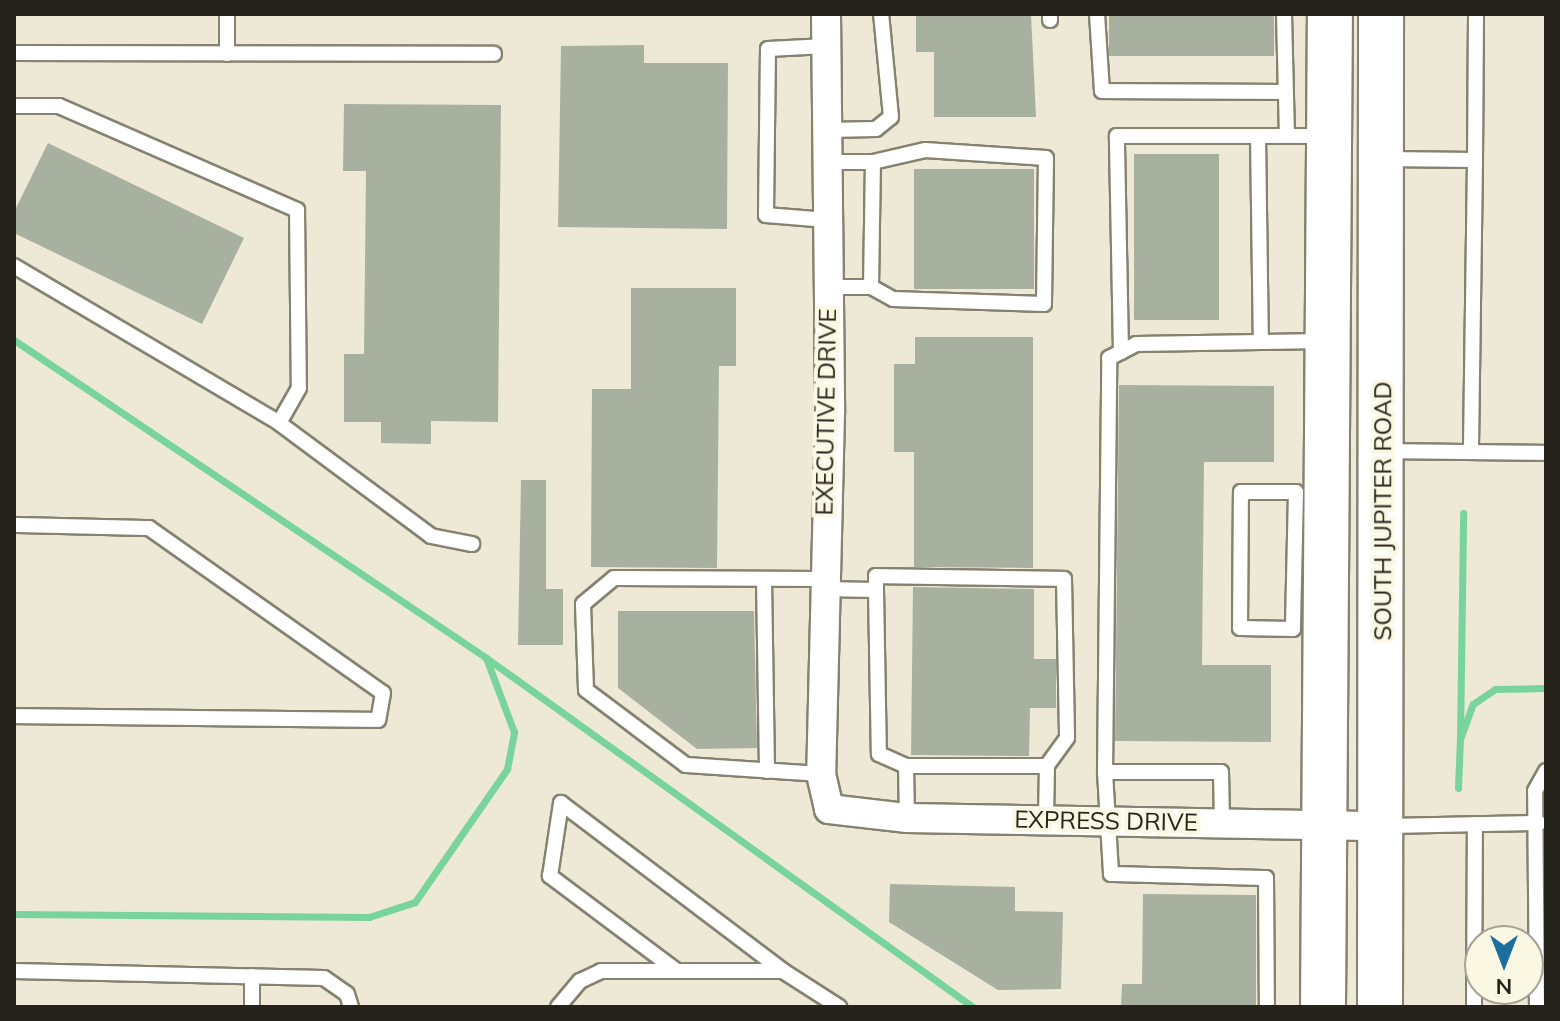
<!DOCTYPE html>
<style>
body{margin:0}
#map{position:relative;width:1560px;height:1021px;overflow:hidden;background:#ede9d6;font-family:Mulish,sans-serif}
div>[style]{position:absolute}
.stream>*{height:7px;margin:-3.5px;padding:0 3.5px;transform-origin:3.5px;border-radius:3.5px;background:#78d39c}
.building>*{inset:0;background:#a8b19f;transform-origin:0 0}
.roads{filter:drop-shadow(2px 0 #858270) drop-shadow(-2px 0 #858270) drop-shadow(0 2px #858270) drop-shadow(0 -2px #858270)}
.service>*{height:14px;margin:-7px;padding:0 7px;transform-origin:7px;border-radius:7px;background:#fff}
.minor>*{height:28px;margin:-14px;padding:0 14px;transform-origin:14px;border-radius:14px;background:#fff}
.primary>*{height:44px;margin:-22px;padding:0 22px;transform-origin:22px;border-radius:22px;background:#fff}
span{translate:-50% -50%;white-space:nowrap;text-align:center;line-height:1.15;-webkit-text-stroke:8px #faf7e3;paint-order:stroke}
.street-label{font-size:24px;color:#25231c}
.frame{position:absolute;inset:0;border:16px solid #25231c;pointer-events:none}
.north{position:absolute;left:1464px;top:925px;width:80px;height:80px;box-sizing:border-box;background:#faf7e3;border:2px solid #a5a293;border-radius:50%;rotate:180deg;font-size:22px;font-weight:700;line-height:32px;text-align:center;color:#25231c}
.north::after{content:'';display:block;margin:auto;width:28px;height:36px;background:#1c6e9f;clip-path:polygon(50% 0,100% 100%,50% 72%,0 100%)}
</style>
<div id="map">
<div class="stream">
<i style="left:14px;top:340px;width:568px;rotate:33.94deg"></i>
<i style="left:485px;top:657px;width:601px;rotate:35.65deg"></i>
<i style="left:1460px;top:739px;width:226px;rotate:-89.2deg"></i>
<i style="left:1458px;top:788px;width:49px;rotate:-87.7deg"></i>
<i style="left:1460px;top:739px;width:37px;rotate:-70deg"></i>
<i style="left:1473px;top:704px;width:27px;rotate:-34deg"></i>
<i style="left:1495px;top:689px;width:51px;rotate:-1.1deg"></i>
<i style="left:14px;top:914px;width:355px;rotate:0.5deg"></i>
<i style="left:369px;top:917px;width:48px;rotate:-18.1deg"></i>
<i style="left:415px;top:902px;width:162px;rotate:-55.3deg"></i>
<i style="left:507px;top:769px;width:38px;rotate:-79deg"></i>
<i style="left:514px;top:732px;width:79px;rotate:-110.7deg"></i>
</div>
<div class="building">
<i style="clip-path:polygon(916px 14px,1031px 14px,1036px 117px,934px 117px,934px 52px,916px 52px)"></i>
<i style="left:1109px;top:14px;width:165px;height:42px"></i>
<i style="clip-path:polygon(644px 45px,644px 63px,728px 63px,727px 229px,558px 227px,561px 46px)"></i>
<i style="clip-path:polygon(344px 104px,501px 105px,498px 422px,431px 421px,431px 444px,381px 443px,381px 422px,344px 422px,344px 354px,364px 354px,366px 171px,343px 171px)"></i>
<i style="clip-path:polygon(48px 143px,244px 238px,202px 324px,14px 233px,14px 212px)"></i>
<i style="left:1134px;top:154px;width:85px;height:166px"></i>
<i style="left:914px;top:169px;width:120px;height:120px"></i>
<i style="clip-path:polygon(631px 288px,736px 288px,736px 366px,719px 366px,717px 568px,591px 567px,592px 389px,631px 389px)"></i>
<i style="clip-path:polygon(915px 337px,1033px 337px,1033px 568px,914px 567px,914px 452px,894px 452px,894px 364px,915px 364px)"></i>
<i style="clip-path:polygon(1119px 385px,1274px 386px,1274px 462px,1204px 462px,1202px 665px,1271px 665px,1271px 742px,1115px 741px)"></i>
<i style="clip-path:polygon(521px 480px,546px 480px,546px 589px,563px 589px,563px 645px,518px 645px)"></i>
<i style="clip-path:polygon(913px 587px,1034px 589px,1034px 659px,1056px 659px,1056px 708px,1030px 708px,1029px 756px,911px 755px)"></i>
<i style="clip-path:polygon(618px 611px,754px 611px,757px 748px,697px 749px,618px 688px)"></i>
<i style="clip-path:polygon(890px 884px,1015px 887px,1015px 911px,1063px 912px,1061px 989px,998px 990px,889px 922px)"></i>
<i style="clip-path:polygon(1143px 894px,1256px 895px,1256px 1007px,1121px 1007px,1122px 984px,1142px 984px)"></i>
</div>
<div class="roads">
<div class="service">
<i style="left:1050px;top:14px;width:6px;rotate:90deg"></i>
<i style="left:1097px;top:14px;width:77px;rotate:86.3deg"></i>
<i style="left:1102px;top:91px;width:182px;rotate:0.3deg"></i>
<i style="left:1284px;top:14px;width:122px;rotate:88.6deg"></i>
<i style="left:826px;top:46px;width:58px;rotate:177deg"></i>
<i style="left:768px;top:49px;width:166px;rotate:90.7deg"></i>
<i style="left:766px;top:215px;width:61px;rotate:4.7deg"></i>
<i style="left:14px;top:53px;width:480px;rotate:0.1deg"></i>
<i style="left:227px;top:54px;width:40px;rotate:-90deg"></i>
<i style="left:14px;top:106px;width:45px"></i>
<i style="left:59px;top:106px;width:260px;rotate:23.6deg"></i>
<i style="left:297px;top:210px;width:178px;rotate:89.4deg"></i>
<i style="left:299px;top:388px;width:40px;rotate:119.7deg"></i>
<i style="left:827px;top:130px;width:49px;rotate:-1.2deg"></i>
<i style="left:876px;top:129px;width:19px;rotate:-39deg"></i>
<i style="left:891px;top:117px;width:103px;rotate:-95.5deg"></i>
<i style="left:1258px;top:136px;width:206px;rotate:89.2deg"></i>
<i style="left:1384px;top:159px;width:91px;rotate:0.6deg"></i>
<i style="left:1475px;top:160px;width:292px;rotate:90.8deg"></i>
<i style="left:1475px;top:160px;width:146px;rotate:-89.6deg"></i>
<i style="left:827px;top:162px;width:46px"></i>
<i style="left:873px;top:162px;width:53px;rotate:-13deg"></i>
<i style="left:925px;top:150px;width:121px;rotate:3.8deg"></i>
<i style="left:1046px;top:158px;width:146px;rotate:90.8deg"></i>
<i style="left:1044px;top:304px;width:151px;rotate:-178.1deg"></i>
<i style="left:893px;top:299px;width:25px;rotate:-151deg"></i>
<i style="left:871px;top:287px;width:42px;rotate:180deg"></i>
<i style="left:14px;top:266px;width:308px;rotate:30.6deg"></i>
<i style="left:279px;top:423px;width:189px;rotate:36.6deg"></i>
<i style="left:431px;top:536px;width:42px;rotate:11deg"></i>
<i style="left:871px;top:287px;width:125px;rotate:-89.1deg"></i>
<i style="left:1121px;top:352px;width:216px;rotate:-91.1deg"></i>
<i style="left:1117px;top:136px;width:208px"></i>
<i style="left:1386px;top:451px;width:160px;rotate:0.7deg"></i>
<i style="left:1241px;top:492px;width:55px"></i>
<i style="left:1296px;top:492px;width:137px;rotate:91.3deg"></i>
<i style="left:1293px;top:629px;width:53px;rotate:-178.9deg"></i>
<i style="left:1240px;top:628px;width:136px;rotate:-89.6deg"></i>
<i style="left:14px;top:525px;width:135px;rotate:1.3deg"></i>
<i style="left:149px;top:528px;width:286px;rotate:35.2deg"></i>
<i style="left:383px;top:693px;width:27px;rotate:100deg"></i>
<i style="left:378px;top:720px;width:364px;rotate:-179.4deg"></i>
<i style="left:764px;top:579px;width:192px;rotate:89.1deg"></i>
<i style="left:821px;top:579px;width:207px;rotate:-179.7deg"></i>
<i style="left:614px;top:578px;width:40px;rotate:140deg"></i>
<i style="left:583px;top:604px;width:86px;rotate:88deg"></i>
<i style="left:586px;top:690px;width:125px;rotate:36.9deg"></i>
<i style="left:686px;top:765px;width:135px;rotate:3.8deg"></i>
<i style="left:821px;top:589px;width:55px;rotate:1deg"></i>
<i style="left:876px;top:590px;width:164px;rotate:89deg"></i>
<i style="left:879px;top:754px;width:30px;rotate:24deg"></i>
<i style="left:906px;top:766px;width:141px"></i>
<i style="left:1047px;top:766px;width:54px;rotate:91.1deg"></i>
<i style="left:876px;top:590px;width:14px;rotate:-90deg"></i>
<i style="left:876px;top:576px;width:188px;rotate:0.9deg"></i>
<i style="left:1064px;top:579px;width:159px;rotate:88.9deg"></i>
<i style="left:1067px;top:738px;width:34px;rotate:126deg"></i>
<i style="left:906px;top:766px;width:52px;rotate:88.9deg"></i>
<i style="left:1105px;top:772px;width:102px;rotate:86.6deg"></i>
<i style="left:1111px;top:874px;width:155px;rotate:1.5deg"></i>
<i style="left:1266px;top:878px;width:129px;rotate:89.6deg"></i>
<i style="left:1222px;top:823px;width:51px;rotate:-91.1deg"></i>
<i style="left:1221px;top:772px;width:116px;rotate:180deg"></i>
<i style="left:1105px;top:772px;width:414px;rotate:-89.4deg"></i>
<i style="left:1109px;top:358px;width:30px;rotate:-27deg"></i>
<i style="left:1136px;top:344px;width:188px;rotate:-0.9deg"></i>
<i style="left:1383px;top:826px;width:156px;rotate:-1.1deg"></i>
<i style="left:14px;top:971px;width:310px;rotate:1.3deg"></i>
<i style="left:324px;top:978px;width:28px;rotate:35deg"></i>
<i style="left:347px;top:994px;width:14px;rotate:73deg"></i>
<i style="left:677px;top:971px;width:159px;rotate:-143.2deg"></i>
<i style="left:550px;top:876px;width:74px;rotate:-81.4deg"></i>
<i style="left:561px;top:803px;width:278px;rotate:37.1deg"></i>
<i style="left:252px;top:1007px;width:31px;rotate:-90deg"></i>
<i style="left:558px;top:1007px;width:34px;rotate:-50deg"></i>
<i style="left:580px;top:981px;width:23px;rotate:-25deg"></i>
<i style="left:601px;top:971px;width:182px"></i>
<i style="left:783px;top:971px;width:67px;rotate:32.7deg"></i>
<i style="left:1474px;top:1007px;width:183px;rotate:-89.7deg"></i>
<i style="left:1537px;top:1007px;width:216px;rotate:-90.5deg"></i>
<i style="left:1535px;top:791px;width:23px;rotate:-61deg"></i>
</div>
<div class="minor">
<i style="left:826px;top:14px;width:399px;rotate:89.4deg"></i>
<i style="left:830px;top:413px;width:361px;rotate:91.4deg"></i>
<i style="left:821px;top:774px;width:36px;rotate:77deg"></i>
<i style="left:829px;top:809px;width:79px;rotate:6.6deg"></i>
<i style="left:907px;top:818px;width:476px;rotate:1deg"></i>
</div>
<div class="primary">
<i style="left:1323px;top:1007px;width:993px;rotate:-89.6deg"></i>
<i style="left:1380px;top:1007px;width:993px;rotate:-89.94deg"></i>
</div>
</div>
<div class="street-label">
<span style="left:826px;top:412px;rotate:-89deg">EXECUTIVE DRIVE</span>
<span style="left:1383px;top:511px;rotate:-90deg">SOUTH JUPITER ROAD</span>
<span style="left:1106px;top:821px;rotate:1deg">EXPRESS DRIVE</span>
</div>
<div class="frame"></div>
<div class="north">N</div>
</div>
